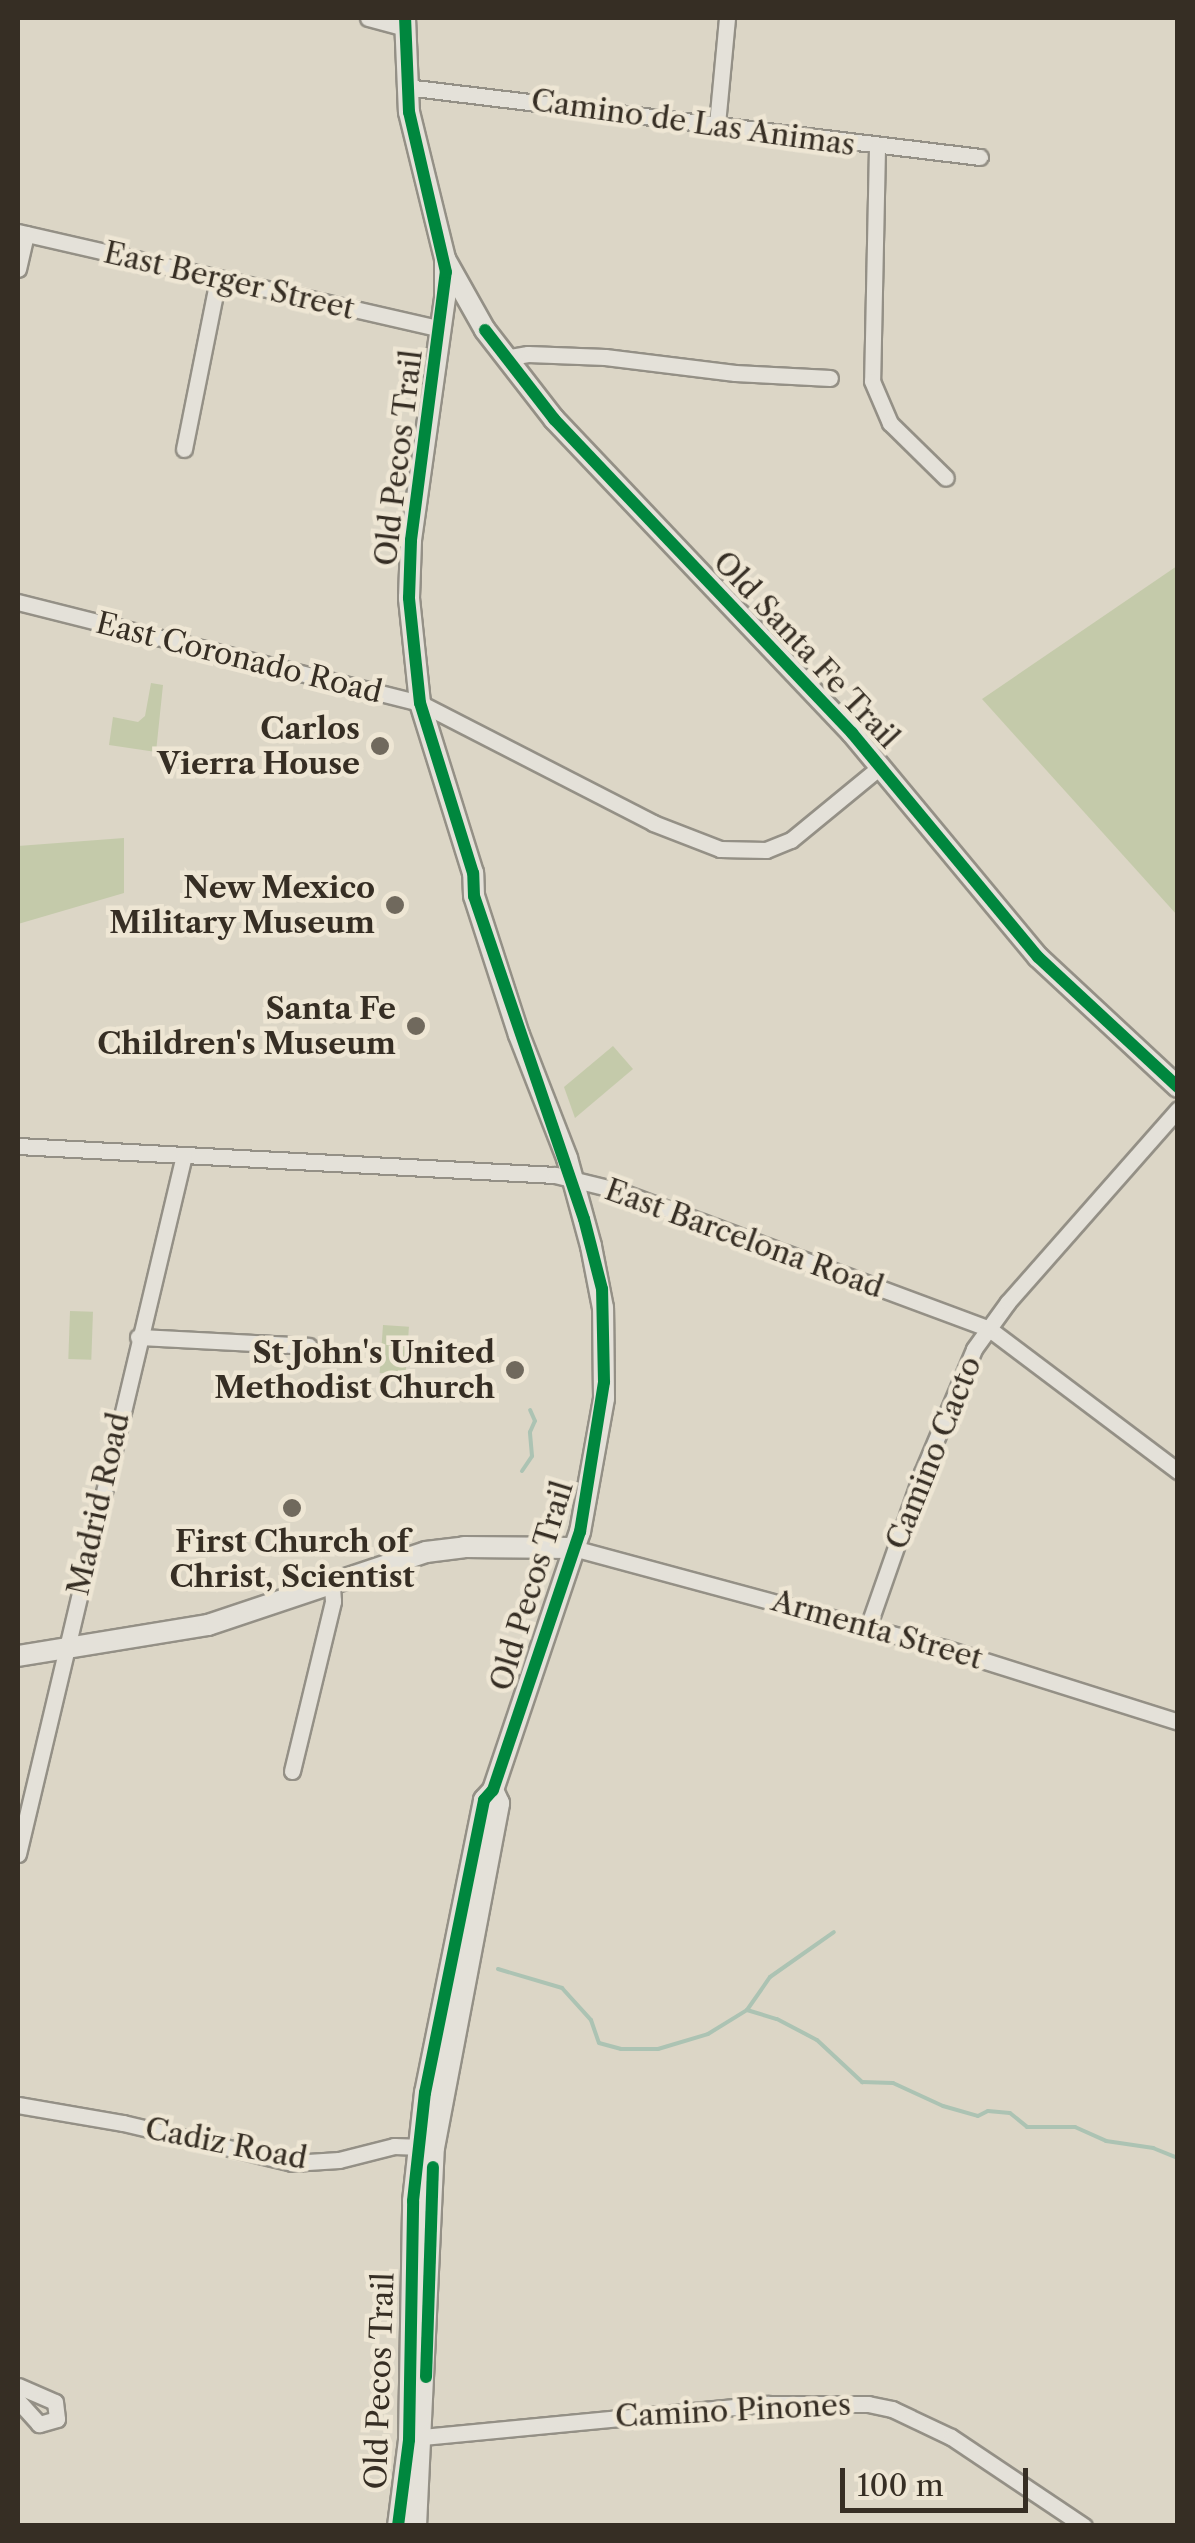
<!DOCTYPE html>
<style>
body{margin:0}
#map{position:relative;width:1195px;height:2543px;overflow:hidden;background:#dcd6c6;font-family:"Libre Caslon Text",serif}
div>[style]{position:absolute}
.green>*{inset:0;background:#c4caaa;transform-origin:0 0}
.stream>*{height:4px;margin:-2px;padding:0 2px;transform-origin:2px;border-radius:2px;background:#acc3b3}
.roads{filter:drop-shadow(2px 0 #949086) drop-shadow(-2px 0 #949086) drop-shadow(0 2px #949086) drop-shadow(0 -2px #949086)}
.street>*{height:15px;margin:-7.5px;padding:0 7.5px;transform-origin:7.5px;border-radius:7.5px;background:#e4e1d9}
.secondary>*{height:20px;margin:-10px;padding:0 10px;transform-origin:10px;border-radius:10px;background:#e4e1d9}
.cycleway>*{height:12px;margin:-6px;padding:0 6px;transform-origin:6px;border-radius:6px;background:#00873e}
.dots>*{width:28px;height:28px;translate:-50% -50%;box-sizing:border-box;border:5px solid #eee6d4;border-radius:50%}
span{translate:-50% -50%;white-space:nowrap;text-align:center;line-height:1.15;-webkit-text-stroke:9px #eee6d4;paint-order:stroke}
.street-label{font-size:30px;color:#362e24}
.poi-label{font-size:30px;color:#362e24;font-weight:700}
.right{translate:-100% -50%;text-align:right}
.frame{position:absolute;inset:0;border:20px solid #362e24;pointer-events:none}
.scale{position:absolute;left:840px;top:2468px;width:188px;height:45px;box-sizing:border-box;border:5px solid #362e24;border-top:0;padding-left:12px;font-size:30px;line-height:35px;white-space:nowrap;color:#362e24;-webkit-text-stroke:8px #eee6d4;paint-order:stroke}
</style>
<div id="map">
<div class="green">
<i style="clip-path:polygon(1177px 566px,1177px 915px,982px 699px)"></i>
<i style="clip-path:polygon(151px 683px,163px 685px,156px 752px,109px 745px,113px 717px,138px 722px,145px 716px)"></i>
<i style="clip-path:polygon(124px 838px,124px 893px,18px 924px,18px 846px)"></i>
<i style="clip-path:polygon(613px 1046px,633px 1069px,575px 1118px,564px 1087px)"></i>
<i style="left:70px;top:1311px;width:23px;height:48px;rotate:2deg"></i>
<i style="left:383px;top:1325px;width:26px;height:48px;rotate:4deg"></i>
</div>
<div class="stream">
<i style="left:365px;top:1045px;width:14px;rotate:30deg"></i>
<i style="left:522px;top:1471px;width:18px;rotate:-56deg"></i>
<i style="left:532px;top:1456px;width:24px;rotate:-95deg"></i>
<i style="left:530px;top:1432px;width:12px;rotate:-66deg"></i>
<i style="left:535px;top:1421px;width:12px;rotate:-114deg"></i>
<i style="left:498px;top:1969px;width:67px;rotate:16.5deg"></i>
<i style="left:562px;top:1988px;width:43px;rotate:47.8deg"></i>
<i style="left:591px;top:2020px;width:24px;rotate:71deg"></i>
<i style="left:599px;top:2043px;width:23px;rotate:15deg"></i>
<i style="left:621px;top:2049px;width:37px"></i>
<i style="left:658px;top:2049px;width:52px;rotate:-16.7deg"></i>
<i style="left:708px;top:2034px;width:46px;rotate:-31.6deg"></i>
<i style="left:747px;top:2010px;width:40px;rotate:-55.1deg"></i>
<i style="left:770px;top:1977px;width:78px;rotate:-35.1deg"></i>
<i style="left:747px;top:2010px;width:31px;rotate:17deg"></i>
<i style="left:777px;top:2019px;width:45px;rotate:27.7deg"></i>
<i style="left:817px;top:2040px;width:62px;rotate:43deg"></i>
<i style="left:862px;top:2082px;width:31px;rotate:2deg"></i>
<i style="left:893px;top:2083px;width:55px;rotate:24.7deg"></i>
<i style="left:943px;top:2106px;width:36px;rotate:16deg"></i>
<i style="left:978px;top:2116px;width:11px;rotate:-27deg"></i>
<i style="left:988px;top:2111px;width:22px;rotate:5deg"></i>
<i style="left:1010px;top:2113px;width:22px;rotate:39deg"></i>
<i style="left:1027px;top:2127px;width:48px"></i>
<i style="left:1075px;top:2127px;width:34px;rotate:24deg"></i>
<i style="left:1106px;top:2141px;width:48px;rotate:8.5deg"></i>
<i style="left:1153px;top:2148px;width:27px;rotate:22deg"></i>
</div>
<div class="roads">
<div class="street">
<i style="left:368px;top:18px;width:38px;rotate:15deg"></i>
<i style="left:406px;top:87px;width:578px;rotate:6.95deg"></i>
<i style="left:717px;top:124px;width:106px;rotate:-84.6deg"></i>
<i style="left:877px;top:148px;width:233px;rotate:91.2deg"></i>
<i style="left:872px;top:381px;width:46px;rotate:66.8deg"></i>
<i style="left:890px;top:423px;width:78px;rotate:44.5deg"></i>
<i style="left:18px;top:232px;width:433px;rotate:12.9deg"></i>
<i style="left:18px;top:269px;width:36px;rotate:-77deg"></i>
<i style="left:505px;top:358px;width:23px;rotate:-10deg"></i>
<i style="left:528px;top:354px;width:77px;rotate:2.2deg"></i>
<i style="left:605px;top:357px;width:131px;rotate:7deg"></i>
<i style="left:735px;top:373px;width:95px;rotate:3deg"></i>
<i style="left:184px;top:449px;width:173px;rotate:-78.7deg"></i>
<i style="left:18px;top:602px;width:414px;rotate:14.1deg"></i>
<i style="left:420px;top:703px;width:262px;rotate:27.2deg"></i>
<i style="left:653px;top:823px;width:72px;rotate:21.2deg"></i>
<i style="left:720px;top:849px;width:46px;rotate:1.2deg"></i>
<i style="left:766px;top:850px;width:27px;rotate:-22deg"></i>
<i style="left:791px;top:840px;width:115px;rotate:-39.4deg"></i>
<i style="left:18px;top:1146px;width:538px;rotate:3.09deg"></i>
<i style="left:555px;top:1175px;width:63px;rotate:13.8deg"></i>
<i style="left:616px;top:1190px;width:397px;rotate:20.4deg"></i>
<i style="left:988px;top:1328px;width:238px;rotate:37deg"></i>
<i style="left:138px;top:1337px;width:171px;rotate:3deg"></i>
<i style="left:573px;top:1548px;width:384px;rotate:15.1deg"></i>
<i style="left:944px;top:1648px;width:245px;rotate:17.5deg"></i>
<i style="left:868px;top:1627px;width:163px;rotate:-70.7deg"></i>
<i style="left:922px;top:1473px;width:134px;rotate:-67.2deg"></i>
<i style="left:974px;top:1349px;width:58px;rotate:-54.1deg"></i>
<i style="left:1008px;top:1302px;width:257px;rotate:-48.6deg"></i>
<i style="left:292px;top:1771px;width:175px;rotate:-76.4deg"></i>
<i style="left:333px;top:1601px;width:15px;rotate:-94deg"></i>
<i style="left:18px;top:1854px;width:718px;rotate:-76.64deg"></i>
<i style="left:18px;top:2105px;width:107px;rotate:9.7deg"></i>
<i style="left:123px;top:2123px;width:174px;rotate:13.3deg"></i>
<i style="left:292px;top:2163px;width:47px;rotate:-3.7deg"></i>
<i style="left:339px;top:2160px;width:57px;rotate:-14.3deg"></i>
<i style="left:394px;top:2146px;width:36px;rotate:2deg"></i>
<i style="left:18px;top:2386px;width:40px;rotate:23.4deg"></i>
<i style="left:55px;top:2402px;width:17px;rotate:83deg"></i>
<i style="left:57px;top:2419px;width:19px;rotate:164deg"></i>
<i style="left:39px;top:2424px;width:31px;rotate:-132deg"></i>
<i style="left:412px;top:2438px;width:358px;rotate:-5.5deg"></i>
<i style="left:768px;top:2404px;width:100px"></i>
<i style="left:868px;top:2404px;width:25px;rotate:12deg"></i>
<i style="left:892px;top:2409px;width:65px;rotate:25.4deg"></i>
<i style="left:951px;top:2437px;width:160px;rotate:33.8deg"></i>
</div>
<div class="secondary">
<i style="left:405px;top:18px;width:94px;rotate:87.6deg"></i>
<i style="left:409px;top:112px;width:151px;rotate:76.2deg"></i>
<i style="left:445px;top:259px;width:81px;rotate:60.6deg"></i>
<i style="left:485px;top:330px;width:113px;rotate:52.2deg"></i>
<i style="left:554px;top:419px;width:433px;rotate:46.5deg"></i>
<i style="left:852px;top:733px;width:291px;rotate:50.3deg"></i>
<i style="left:1038px;top:957px;width:191px;rotate:42.9deg"></i>
<i style="left:18px;top:1656px;width:193px;rotate:-9.3deg"></i>
<i style="left:208px;top:1625px;width:230px;rotate:-18.5deg"></i>
<i style="left:426px;top:1552px;width:38px;rotate:-7deg"></i>
<i style="left:464px;top:1547px;width:109px;rotate:0.5deg"></i>
<i style="left:398px;top:2526px;width:87px;rotate:-82.7deg"></i>
<i style="left:409px;top:2440px;width:239px;rotate:-89deg"></i>
<i style="left:413px;top:2201px;width:109px;rotate:-83.7deg"></i>
<i style="left:425px;top:2093px;width:299px;rotate:-78.6deg"></i>
<i style="left:484px;top:1800px;width:13px;rotate:-48deg"></i>
<i style="left:493px;top:1790px;width:272px;rotate:-71.4deg"></i>
<i style="left:580px;top:1532px;width:136px;rotate:-79.8deg"></i>
<i style="left:604px;top:1398px;width:90px;rotate:-90.6deg"></i>
<i style="left:603px;top:1308px;width:63px;rotate:-101deg"></i>
<i style="left:591px;top:1246px;width:91px;rotate:-105.3deg"></i>
<i style="left:567px;top:1158px;width:132px;rotate:-111.3deg"></i>
<i style="left:519px;top:1035px;width:146px;rotate:-107.9deg"></i>
<i style="left:474px;top:896px;width:23px;rotate:-92deg"></i>
<i style="left:473px;top:873px;width:178px;rotate:-107.3deg"></i>
<i style="left:420px;top:703px;width:106px;rotate:-96deg"></i>
<i style="left:409px;top:598px;width:58px;rotate:-88deg"></i>
<i style="left:411px;top:540px;width:245px;rotate:-82deg"></i>
<i style="left:445px;top:297px;width:38px;rotate:-90deg"></i>
<i style="left:416px;top:2526px;width:378px;rotate:-87.3deg"></i>
<i style="left:434px;top:2148px;width:351px;rotate:-79.3deg"></i>
<i style="left:499px;top:1803px;width:14px;rotate:-115deg"></i>
</div>
</div>
<div class="cycleway">
<i style="left:485px;top:330px;width:113px;rotate:52.2deg"></i>
<i style="left:554px;top:419px;width:433px;rotate:46.5deg"></i>
<i style="left:852px;top:733px;width:291px;rotate:50.3deg"></i>
<i style="left:1038px;top:957px;width:191px;rotate:42.9deg"></i>
<i style="left:426px;top:2377px;width:210px;rotate:-88.1deg"></i>
<i style="left:398px;top:2526px;width:87px;rotate:-82.7deg"></i>
<i style="left:409px;top:2440px;width:239px;rotate:-89deg"></i>
<i style="left:413px;top:2201px;width:109px;rotate:-83.7deg"></i>
<i style="left:425px;top:2093px;width:299px;rotate:-78.6deg"></i>
<i style="left:484px;top:1800px;width:13px;rotate:-48deg"></i>
<i style="left:493px;top:1790px;width:272px;rotate:-71.4deg"></i>
<i style="left:580px;top:1532px;width:152px;rotate:-80.9deg"></i>
<i style="left:604px;top:1382px;width:93px;rotate:-91.2deg"></i>
<i style="left:602px;top:1289px;width:72px;rotate:-104.4deg"></i>
<i style="left:584px;top:1219px;width:341px;rotate:-108.8deg"></i>
<i style="left:474px;top:896px;width:23px;rotate:-92deg"></i>
<i style="left:473px;top:873px;width:178px;rotate:-107.3deg"></i>
<i style="left:420px;top:703px;width:106px;rotate:-96deg"></i>
<i style="left:409px;top:598px;width:58px;rotate:-88deg"></i>
<i style="left:411px;top:540px;width:270px;rotate:-82.6deg"></i>
<i style="left:446px;top:272px;width:164px;rotate:-103deg"></i>
<i style="left:409px;top:112px;width:94px;rotate:-92.4deg"></i>
</div>
<div class="dots">
<i style="left:380px;top:746px;background:#70695d"></i>
<i style="left:395px;top:905px;background:#70695d"></i>
<i style="left:416px;top:1026px;background:#70695d"></i>
<i style="left:515px;top:1370px;background:#70695d"></i>
<i style="left:292px;top:1508px;background:#70695d"></i>
</div>
<div class="street-label">
<span style="left:693px;top:123px;rotate:8deg">Camino de Las Animas</span>
<span style="left:229px;top:281px;rotate:13deg">East Berger Street</span>
<span style="left:399px;top:458px;rotate:-83deg">Old Pecos Trail</span>
<span style="left:806px;top:650px;rotate:47deg">Old Santa Fe Trail</span>
<span style="left:239px;top:658px;rotate:14deg">East Coronado Road</span>
<span style="left:744px;top:1239px;rotate:20deg">East Barcelona Road</span>
<span style="left:934px;top:1453px;rotate:-68deg">Camino Cacto</span>
<span style="left:99px;top:1504px;rotate:-77deg">Madrid Road</span>
<span style="left:532px;top:1586px;rotate:-73deg">Old Pecos Trail</span>
<span style="left:877px;top:1630px;rotate:16deg">Armenta Street</span>
<span style="left:226px;top:2144px;rotate:11deg">Cadiz Road</span>
<span style="left:380px;top:2381px;rotate:-88deg">Old Pecos Trail</span>
<span style="left:733px;top:2411px;rotate:-3deg">Camino Pinones</span>
</div>
<div class="poi-label">
<span class="right" style="left:360px;top:746px">Carlos<br>Vierra House</span>
<span class="right" style="left:375px;top:905px">New Mexico<br>Military Museum</span>
<span class="right" style="left:396px;top:1026px">Santa Fe<br>Children's Museum</span>
<span class="right" style="left:495px;top:1370px">St John's United<br>Methodist Church</span>
<span style="left:292px;top:1559px">First Church of<br>Christ, Scientist</span>
</div>
<div class="frame"></div>
<div class="scale">100 m</div>
</div>
